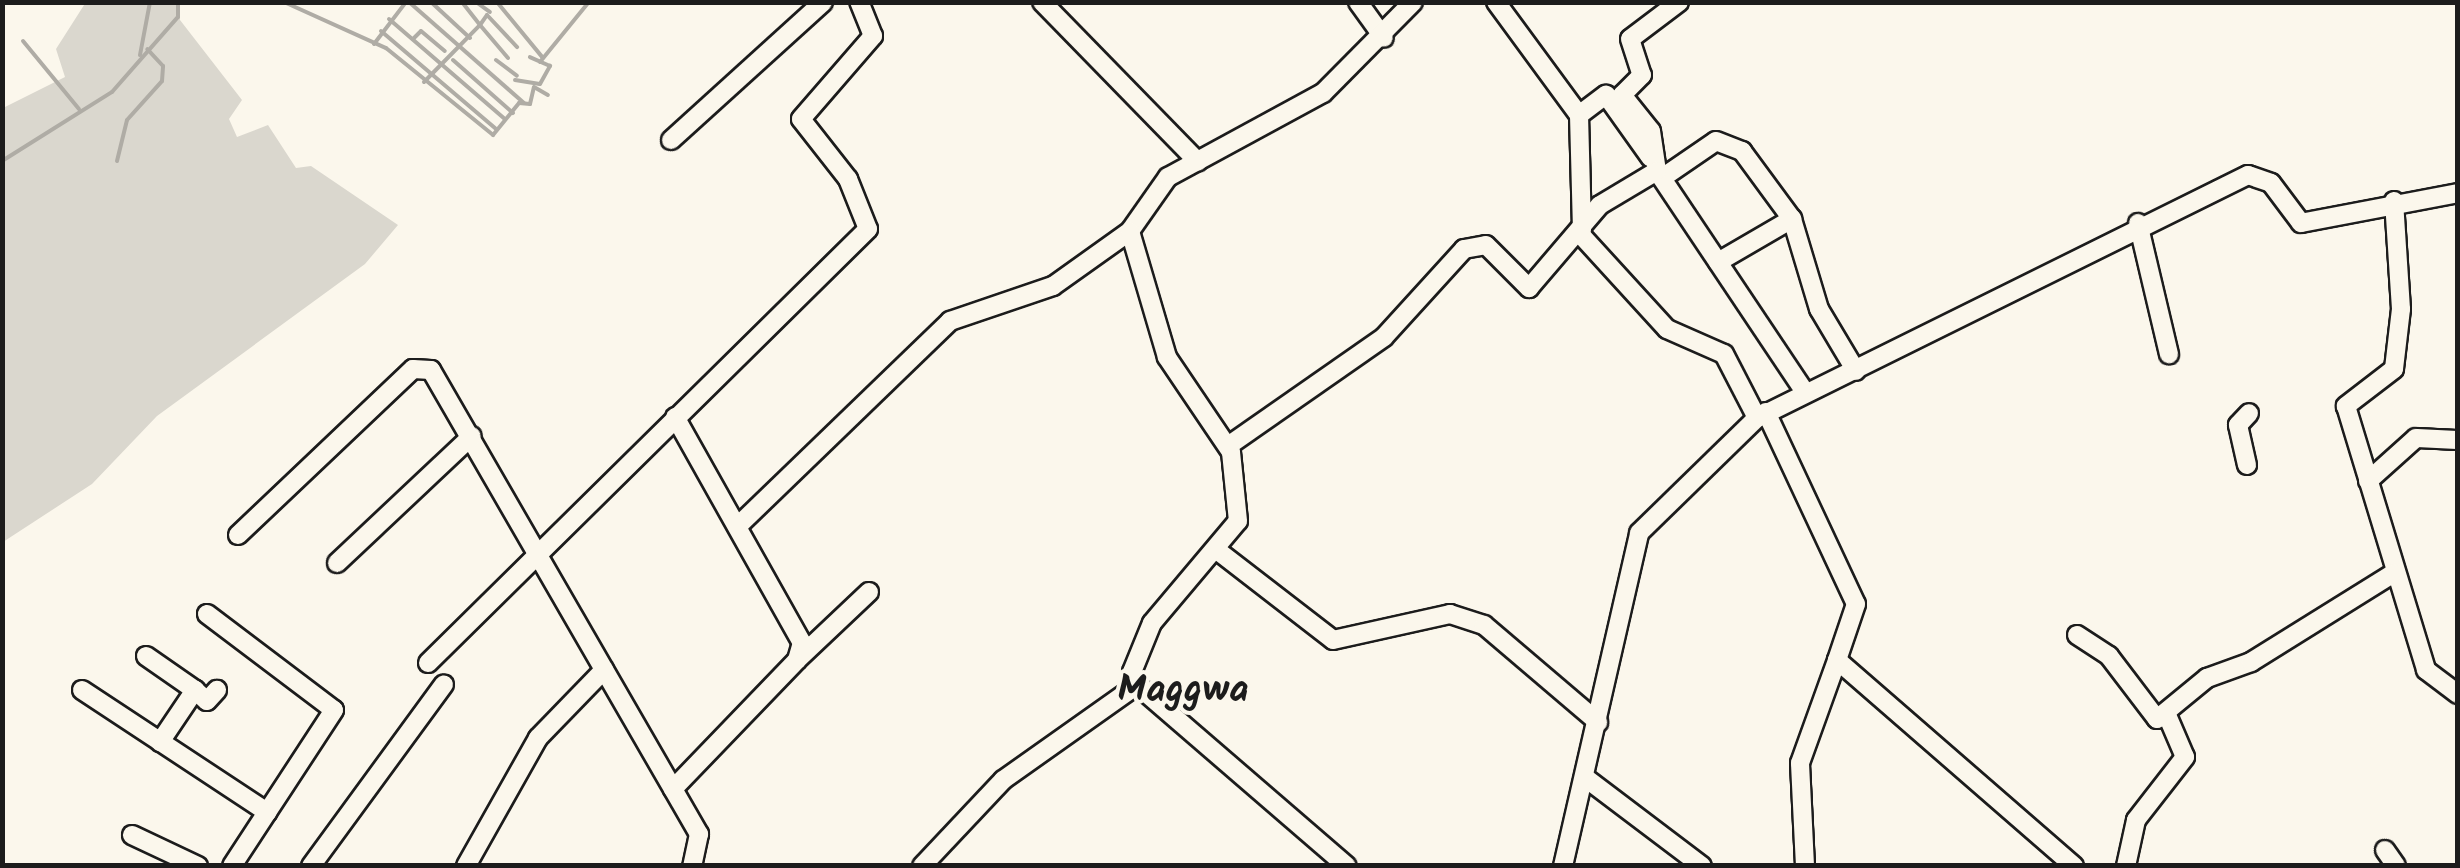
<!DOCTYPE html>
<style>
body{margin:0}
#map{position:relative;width:2460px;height:868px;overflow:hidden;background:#fbf7ec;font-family:Kalam,sans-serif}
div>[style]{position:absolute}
.green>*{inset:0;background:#dad7ce}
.stream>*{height:4px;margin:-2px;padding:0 2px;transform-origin:2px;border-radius:2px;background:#afaca5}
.roads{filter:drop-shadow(2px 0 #1c1c1c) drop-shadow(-2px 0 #1c1c1c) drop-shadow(0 2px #1c1c1c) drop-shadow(0 -2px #1c1c1c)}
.minor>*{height:18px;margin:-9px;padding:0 9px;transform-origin:9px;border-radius:9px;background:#fbf7ec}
span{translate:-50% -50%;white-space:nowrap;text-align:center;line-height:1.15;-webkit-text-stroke:8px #fbf7ec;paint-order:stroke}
.quarter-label{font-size:38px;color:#1c1c1c;font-weight:700}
.frame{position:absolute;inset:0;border:5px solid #1c1c1c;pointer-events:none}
</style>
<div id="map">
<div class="green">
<i style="clip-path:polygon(86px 2px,178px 3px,180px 20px,242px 100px,229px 119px,237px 137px,268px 125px,296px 168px,311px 166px,398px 225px,365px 264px,157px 416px,92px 484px,3px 542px,3px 108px,65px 77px,56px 49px)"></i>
</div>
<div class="stream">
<i style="left:284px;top:2px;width:112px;rotate:24.3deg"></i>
<i style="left:386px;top:48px;width:138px;rotate:39.1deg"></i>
<i style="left:493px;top:135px;width:41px;rotate:-50.9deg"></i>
<i style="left:519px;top:103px;width:11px;rotate:5deg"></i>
<i style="left:530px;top:104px;width:17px;rotate:-77deg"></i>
<i style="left:534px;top:87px;width:16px;rotate:30deg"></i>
<i style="left:409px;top:2px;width:153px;rotate:41.3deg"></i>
<i style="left:431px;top:2px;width:53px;rotate:42.7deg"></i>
<i style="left:476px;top:2px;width:17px;rotate:36deg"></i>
<i style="left:497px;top:2px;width:72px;rotate:50.6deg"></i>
<i style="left:389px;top:19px;width:153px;rotate:40.8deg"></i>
<i style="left:381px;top:31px;width:150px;rotate:40.4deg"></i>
<i style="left:413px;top:39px;width:11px;rotate:-45deg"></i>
<i style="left:421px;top:31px;width:31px;rotate:40deg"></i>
<i style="left:23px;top:41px;width:88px;rotate:50.5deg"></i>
<i style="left:374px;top:44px;width:53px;rotate:-52.7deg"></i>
<i style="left:140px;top:55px;width:54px;rotate:-79.3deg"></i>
<i style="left:508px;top:58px;width:43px;rotate:-130.3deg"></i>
<i style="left:480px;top:25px;width:12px;rotate:-55deg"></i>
<i style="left:487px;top:15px;width:44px;rotate:46.8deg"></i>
<i style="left:453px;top:60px;width:80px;rotate:41.5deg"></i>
<i style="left:496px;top:60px;width:26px;rotate:37deg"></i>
<i style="left:540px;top:62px;width:77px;rotate:-50.8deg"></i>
<i style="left:515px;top:80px;width:25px;rotate:9deg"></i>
<i style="left:540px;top:84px;width:21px;rotate:-61deg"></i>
<i style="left:550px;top:66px;width:22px;rotate:-156deg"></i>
<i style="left:424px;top:82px;width:80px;rotate:-45.5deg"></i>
<i style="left:480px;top:25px;width:29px;rotate:-128deg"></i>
<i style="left:2px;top:161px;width:130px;rotate:-32.1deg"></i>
<i style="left:112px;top:92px;width:100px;rotate:-48.7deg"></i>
<i style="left:178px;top:17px;width:15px;rotate:-90deg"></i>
<i style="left:117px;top:161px;width:42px;rotate:-76.3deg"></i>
<i style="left:127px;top:120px;width:52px;rotate:-48.1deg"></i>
<i style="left:162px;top:81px;width:15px;rotate:-86deg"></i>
<i style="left:163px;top:66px;width:23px;rotate:-133deg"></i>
</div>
<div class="roads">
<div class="minor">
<i style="left:1042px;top:2px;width:223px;rotate:45.7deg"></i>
<i style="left:1358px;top:2px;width:44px;rotate:54.2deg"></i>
<i style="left:1496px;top:2px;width:140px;rotate:53.7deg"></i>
<i style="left:1579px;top:115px;width:115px;rotate:88.5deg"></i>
<i style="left:1679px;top:2px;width:61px;rotate:142.9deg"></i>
<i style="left:1630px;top:39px;width:38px;rotate:72deg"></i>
<i style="left:1642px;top:75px;width:28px;rotate:135deg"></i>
<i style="left:1622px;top:95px;width:46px;rotate:51.1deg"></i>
<i style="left:1651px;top:131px;width:40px;rotate:81.5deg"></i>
<i style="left:1657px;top:171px;width:265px;rotate:56.2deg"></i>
<i style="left:1579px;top:115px;width:34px;rotate:-37deg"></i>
<i style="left:1606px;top:95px;width:77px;rotate:54.5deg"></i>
<i style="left:671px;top:140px;width:205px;rotate:-42.2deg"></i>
<i style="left:1662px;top:178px;width:65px;rotate:-34.4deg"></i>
<i style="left:1716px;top:141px;width:28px;rotate:21deg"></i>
<i style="left:1742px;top:151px;width:84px;rotate:53.7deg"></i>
<i style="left:1792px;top:219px;width:94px;rotate:73.3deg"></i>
<i style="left:1819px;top:309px;width:72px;rotate:59.2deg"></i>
<i style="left:2394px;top:201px;width:108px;rotate:86.3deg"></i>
<i style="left:2401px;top:309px;width:60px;rotate:96.7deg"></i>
<i style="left:2394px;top:369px;width:61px;rotate:142.4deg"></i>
<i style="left:2346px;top:406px;width:276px;rotate:73.1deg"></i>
<i style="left:2426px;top:670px;width:40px;rotate:37deg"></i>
<i style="left:2138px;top:223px;width:135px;rotate:76.7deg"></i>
<i style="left:1582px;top:236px;width:126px;rotate:47.6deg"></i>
<i style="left:1667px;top:329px;width:62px;rotate:23.7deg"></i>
<i style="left:1724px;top:354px;width:72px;rotate:62.7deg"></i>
<i style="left:1718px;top:262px;width:86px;rotate:-30.2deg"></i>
<i style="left:1766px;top:412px;width:212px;rotate:64.9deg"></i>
<i style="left:1856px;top:604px;width:59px;rotate:108.7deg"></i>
<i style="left:1837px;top:660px;width:314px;rotate:41deg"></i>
<i style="left:1228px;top:446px;width:190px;rotate:-34.9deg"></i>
<i style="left:1384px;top:337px;width:119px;rotate:-47.7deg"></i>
<i style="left:1464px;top:249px;width:22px;rotate:-10deg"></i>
<i style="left:1486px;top:245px;width:61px;rotate:45deg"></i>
<i style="left:1529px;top:288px;width:109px;rotate:-49.5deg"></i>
<i style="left:1600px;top:205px;width:66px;rotate:-30.8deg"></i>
<i style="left:2247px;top:465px;width:41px;rotate:-102.7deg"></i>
<i style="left:2238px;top:425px;width:16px;rotate:-47deg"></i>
<i style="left:2368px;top:481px;width:64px;rotate:-41.9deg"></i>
<i style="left:2416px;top:438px;width:42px;rotate:2.7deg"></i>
<i style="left:741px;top:523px;width:291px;rotate:-44deg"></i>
<i style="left:950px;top:321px;width:109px;rotate:-18.8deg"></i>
<i style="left:1053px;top:286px;width:95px;rotate:-35.5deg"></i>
<i style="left:1130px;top:231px;width:66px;rotate:-54.9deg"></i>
<i style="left:1168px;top:177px;width:176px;rotate:-28.5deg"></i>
<i style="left:1323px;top:93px;width:128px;rotate:-45.3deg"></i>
<i style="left:238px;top:535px;width:241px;rotate:-43.5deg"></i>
<i style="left:413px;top:369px;width:18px;rotate:3deg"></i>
<i style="left:431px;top:370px;width:536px;rotate:59.99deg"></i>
<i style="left:699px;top:834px;width:33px;rotate:102deg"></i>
<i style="left:1218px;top:551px;width:145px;rotate:37.7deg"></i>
<i style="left:1333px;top:640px;width:120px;rotate:-12.5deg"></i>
<i style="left:1450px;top:614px;width:36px;rotate:18deg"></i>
<i style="left:1484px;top:625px;width:150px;rotate:40.4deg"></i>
<i style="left:337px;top:563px;width:185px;rotate:-43.3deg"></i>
<i style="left:207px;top:614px;width:159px;rotate:37.1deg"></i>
<i style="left:334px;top:710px;width:186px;rotate:123.2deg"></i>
<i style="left:2077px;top:635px;width:38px;rotate:33deg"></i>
<i style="left:2109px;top:656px;width:79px;rotate:52.7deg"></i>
<i style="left:2157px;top:719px;width:65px;rotate:-39.4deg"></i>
<i style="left:2207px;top:678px;width:47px;rotate:-20deg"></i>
<i style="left:2251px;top:662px;width:168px;rotate:-31.9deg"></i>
<i style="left:146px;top:656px;width:60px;rotate:34.8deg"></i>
<i style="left:797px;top:660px;width:99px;rotate:-43.4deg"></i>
<i style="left:428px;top:663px;width:618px;rotate:-44.61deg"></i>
<i style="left:868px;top:229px;width:54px;rotate:-111.8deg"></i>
<i style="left:848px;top:179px;width:76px;rotate:-128.1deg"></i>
<i style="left:801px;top:119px;width:110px;rotate:-49.1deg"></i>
<i style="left:873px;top:36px;width:37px;rotate:-112deg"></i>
<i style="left:1137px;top:685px;width:277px;rotate:40.8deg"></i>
<i style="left:82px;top:690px;width:222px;rotate:33.4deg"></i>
<i style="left:160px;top:742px;width:63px;rotate:-56.1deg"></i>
<i style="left:195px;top:690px;width:16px;rotate:43deg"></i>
<i style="left:207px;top:701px;width:15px;rotate:-48deg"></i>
<i style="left:1587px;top:779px;width:144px;rotate:37.1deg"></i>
<i style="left:673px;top:789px;width:179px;rotate:-46.1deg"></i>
<i style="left:797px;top:660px;width:18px;rotate:-74deg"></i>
<i style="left:802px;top:643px;width:259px;rotate:-119.3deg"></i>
<i style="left:132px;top:835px;width:73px;rotate:25.2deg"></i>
<i style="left:2385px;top:850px;width:19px;rotate:55deg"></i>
<i style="left:311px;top:866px;width:225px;rotate:-53.8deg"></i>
<i style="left:466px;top:866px;width:147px;rotate:-60.6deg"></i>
<i style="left:538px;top:738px;width:95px;rotate:-45.9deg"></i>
<i style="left:922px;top:866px;width:118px;rotate:-46.7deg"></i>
<i style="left:1003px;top:780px;width:164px;rotate:-35.3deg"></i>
<i style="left:1137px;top:685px;width:14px;rotate:-111deg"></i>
<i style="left:1132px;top:672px;width:53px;rotate:-67.8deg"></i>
<i style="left:1152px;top:623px;width:133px;rotate:-49.9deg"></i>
<i style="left:1238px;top:521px;width:69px;rotate:-95.8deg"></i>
<i style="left:1231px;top:452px;width:115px;rotate:-124deg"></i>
<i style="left:1167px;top:357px;width:131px;rotate:-106.4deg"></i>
<i style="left:1563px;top:866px;width:342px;rotate:-77.1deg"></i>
<i style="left:1639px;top:533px;width:165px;rotate:-44.3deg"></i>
<i style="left:1757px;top:418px;width:548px;rotate:-26.33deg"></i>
<i style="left:2248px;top:175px;width:24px;rotate:19deg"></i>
<i style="left:2271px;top:183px;width:50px;rotate:53.1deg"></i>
<i style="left:2301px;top:223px;width:160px;rotate:-10.8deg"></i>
<i style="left:1805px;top:866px;width:103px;rotate:-92.8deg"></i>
<i style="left:1800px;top:763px;width:109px;rotate:-70.2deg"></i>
<i style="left:2126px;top:866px;width:47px;rotate:-77.7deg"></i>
<i style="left:2136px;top:820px;width:80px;rotate:-52.1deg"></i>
<i style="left:2185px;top:757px;width:46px;rotate:-113.2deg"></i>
</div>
</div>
<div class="quarter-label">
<span style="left:1183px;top:692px">Maggwa</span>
</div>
<div class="frame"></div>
</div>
